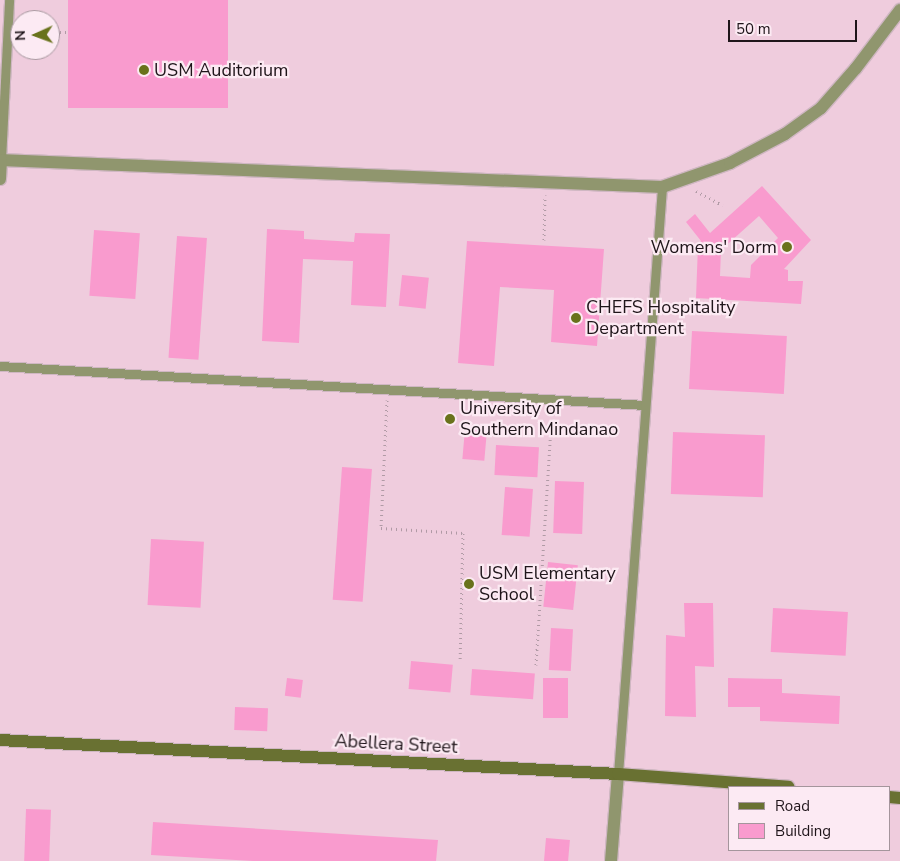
<!DOCTYPE html>
<style>
body{margin:0}
#map{position:relative;width:900px;height:861px;overflow:hidden;background:#f6dae7;font-family:"Nunito Sans",sans-serif}
div>[style]{position:absolute}
.built>*{inset:0;background:#efccdd}
.building>*{inset:0;background:#f99bce;transform-origin:0 0}
.path>*{height:3px;margin-top:-1.5px;transform-origin:0;background:repeating-linear-gradient(90deg,#b09aa5 0 1px,transparent 0 5px)}
.roads{filter:drop-shadow(1px 0 #cfb7c2) drop-shadow(-1px 0 #cfb7c2) drop-shadow(0 1px #cfb7c2) drop-shadow(0 -1px #cfb7c2)}
.lane>*{height:9px;margin:-4.5px;padding:0 4.5px;transform-origin:4.5px;border-radius:4.5px;background:#90966e}
.street>*{height:12px;margin:-6px;padding:0 6px;transform-origin:6px;border-radius:6px;background:#90966e}
.secondary>*{height:12px;margin:-6px;padding:0 6px;transform-origin:6px;border-radius:6px;background:#697132}
.dots>*{width:14px;height:14px;translate:-50% -50%;box-sizing:border-box;border:2px solid #fceaf3;border-radius:50%}
span{translate:-50% -50%;white-space:nowrap;text-align:center;line-height:1.15;-webkit-text-stroke:4.5px #fceaf3;paint-order:stroke}
.poi-label{font-size:18px;color:#1f151a}
.left{translate:0 -50%;text-align:left}
.right{translate:-100% -50%;text-align:right}
.street-label{font-size:18px;color:#1f151a}
.legend{position:absolute;left:728px;top:786px;width:162px;height:65px;box-sizing:border-box;background:#fceaf3;border:1px solid #a4959c;margin:0;padding:6px 9px;list-style:none;font-size:15px;color:#1f151a}
.legend li{display:flex;align-items:center;gap:10px;height:25px}
.legend b{width:25px;border:1px solid #a4959c}
.north{position:absolute;left:10px;top:10px;width:50px;height:50px;box-sizing:border-box;background:#fceaf3;border:1px solid #a4959c;border-radius:50%;rotate:268deg;font-size:14px;font-weight:700;line-height:20px;text-align:center;color:#1f151a}
.north::after{content:'';display:block;margin:auto;width:18px;height:22px;background:#69721b;clip-path:polygon(50% 0,100% 100%,50% 72%,0 100%)}
.scale{position:absolute;left:728px;top:20px;width:129px;height:22px;box-sizing:border-box;border:2px solid #1f151a;border-top:0;padding-left:6px;font-size:15px;line-height:18px;white-space:nowrap;color:#1f151a;-webkit-text-stroke:4px #fceaf3;paint-order:stroke}
</style>
<div id="map">
<div class="built">
<i style="clip-path:polygon(evenodd,0 0,900px 0,900px 861px,0 861px,0 0,20px 20px,50px 20px,50px 50px,20px 50px,20px 20px,0 0,729px 787px,889px 787px,889px 850px,729px 850px,729px 787px)"></i>
</div>
<div class="building">
<i style="left:68px;top:0;width:160px;height:108px"></i>
<i style="clip-path:polygon(evenodd,762px 186px,811px 240px,784px 269px,788px 270px,788px 281px,803px 281px,801px 304px,696px 298px,698px 245px,701px 241px,686px 222px,695px 214px,710px 233px,762px 186px,759px 216px,778px 238px,751px 265px,750px 278px,720px 276px,721px 250px,759px 216px)"></i>
<i style="clip-path:polygon(267px 229px,304px 231px,304px 239px,354px 242px,355px 233px,390px 234px,386px 307px,351px 305px,353px 261px,303px 259px,299px 343px,262px 341px)"></i>
<i style="left:94px;top:230px;width:46px;height:66px;rotate:4deg"></i>
<i style="left:177px;top:236px;width:30px;height:122px;rotate:4deg"></i>
<i style="clip-path:polygon(467px 241px,604px 249px,597px 346px,551px 342px,554px 290px,500px 287px,494px 366px,458px 363px)"></i>
<i style="left:402px;top:275px;width:27px;height:31px;rotate:6deg"></i>
<i style="left:692px;top:331px;width:95px;height:58px;rotate:3deg"></i>
<i style="left:465px;top:429px;width:22px;height:30px;rotate:5deg"></i>
<i style="left:673px;top:432px;width:92px;height:62px;rotate:2deg"></i>
<i style="left:496px;top:445px;width:43px;height:30px;rotate:3deg"></i>
<i style="left:342px;top:467px;width:30px;height:133px;rotate:4deg"></i>
<i style="left:555px;top:481px;width:29px;height:52px;rotate:2deg"></i>
<i style="left:505px;top:487px;width:28px;height:48px;rotate:4deg"></i>
<i style="left:151px;top:539px;width:53px;height:66px;rotate:3deg"></i>
<i style="left:548px;top:562px;width:30px;height:45px;rotate:6deg"></i>
<i style="clip-path:polygon(684px 603px,713px 603px,714px 667px,695px 666px,696px 717px,665px 716px,666px 635px,685px 637px)"></i>
<i style="left:773px;top:608px;width:75px;height:44px;rotate:3deg"></i>
<i style="left:551px;top:628px;width:22px;height:42px;rotate:3deg"></i>
<i style="left:411px;top:661px;width:42px;height:28px;rotate:5deg"></i>
<i style="left:472px;top:669px;width:63px;height:26px;rotate:4deg"></i>
<i style="left:287px;top:678px;width:16px;height:18px;rotate:7deg"></i>
<i style="left:543px;top:678px;width:25px;height:40px"></i>
<i style="clip-path:polygon(728px 678px,782px 679px,782px 693px,840px 696px,839px 724px,760px 721px,760px 707px,728px 707px)"></i>
<i style="left:235px;top:707px;width:33px;height:23px;rotate:2deg"></i>
<i style="left:26px;top:809px;width:25px;height:52px;rotate:2deg"></i>
<i style="clip-path:polygon(153px 822px,438px 840px,436px 861px,253px 861px,151px 855px)"></i>
<i style="left:546px;top:838px;width:24px;height:23px;rotate:5deg"></i>
</div>
<div class="path">
<i style="left:50px;top:32px;width:17px"></i>
<i style="left:696px;top:191px;width:30px;rotate:28deg"></i>
<i style="left:544px;top:240px;width:45px;rotate:-88.7deg"></i>
<i style="left:387px;top:400px;width:128px;rotate:92.7deg"></i>
<i style="left:381px;top:528px;width:82px;rotate:3.5deg"></i>
<i style="left:463px;top:533px;width:128px;rotate:91.3deg"></i>
<i style="left:536px;top:665px;width:256px;rotate:-86.4deg"></i>
</div>
<div class="roads">
<div class="lane">
<i style="left:1px;top:160px;width:160px;rotate:-87.1deg"></i>
<i style="left:0;top:366px;width:646px;rotate:3.46deg"></i>
<i style="left:618px;top:774px;width:589px;rotate:-85.71deg"></i>
</div>
<div class="street">
<i style="left:0;top:160px;width:663px;rotate:2.34deg"></i>
<i style="left:662px;top:187px;width:72px;rotate:-19.4deg"></i>
<i style="left:730px;top:163px;width:62px;rotate:-27.8deg"></i>
<i style="left:785px;top:134px;width:44px;rotate:-35.8deg"></i>
<i style="left:821px;top:108px;width:53px;rotate:-48.8deg"></i>
<i style="left:856px;top:68px;width:73px;rotate:-52.8deg"></i>
<i style="left:0;top:179px;width:19px;rotate:-87deg"></i>
<i style="left:611px;top:861px;width:87px;rotate:-85.4deg"></i>
</div>
<div class="secondary">
<i style="left:0;top:740px;width:619px;rotate:3.15deg"></i>
<i style="left:618px;top:774px;width:171px;rotate:4.3deg"></i>
<i style="left:889px;top:797px;width:11px;rotate:5deg"></i>
</div>
</div>
<div class="dots">
<i style="left:144px;top:70px;background:#69721b"></i>
<i style="left:787px;top:247px;background:#69721b"></i>
<i style="left:576px;top:318px;background:#69721b"></i>
<i style="left:450px;top:419px;background:#69721b"></i>
<i style="left:469px;top:584px;background:#69721b"></i>
</div>
<div class="poi-label">
<span class="left" style="left:154px;top:70px">USM Auditorium</span>
<span class="right" style="left:777px;top:247px">Womens' Dorm</span>
<span class="left" style="left:586px;top:318px">CHEFS Hospitality<br>Department</span>
<span class="left" style="left:460px;top:419px">University of<br>Southern Mindanao</span>
<span class="left" style="left:479px;top:584px">USM Elementary<br>School</span>
</div>
<div class="street-label">
<span style="left:396px;top:744px;rotate:3deg">Abellera Street</span>
</div>
<ul class="legend">
<li><b style="height:6px;background:#697132"></b>Road</li>
<li><b style="height:14px;background:#f99bce"></b>Building</li>
</ul>
<div class="north">N</div>
<div class="scale">50 m</div>
</div>
